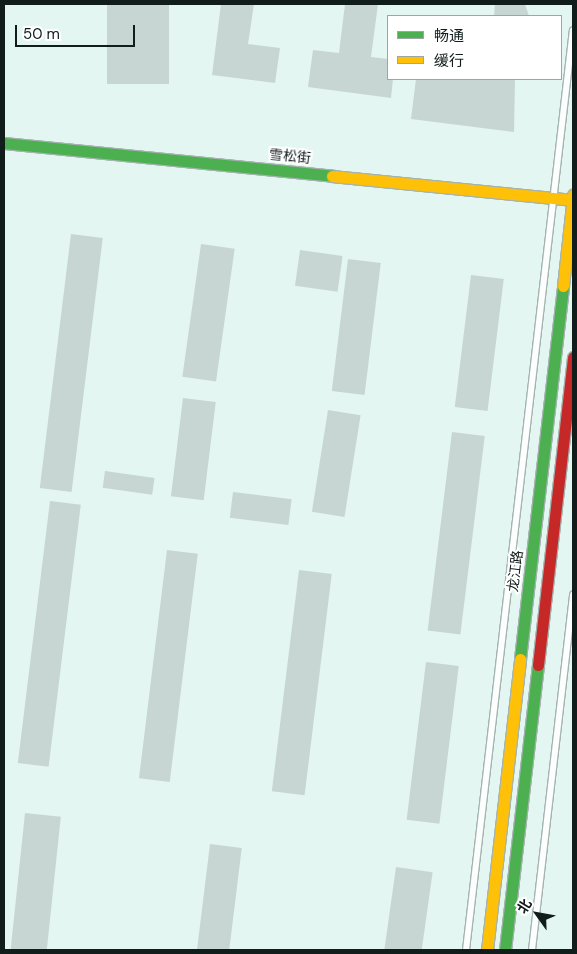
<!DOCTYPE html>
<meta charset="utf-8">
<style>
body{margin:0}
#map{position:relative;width:577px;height:954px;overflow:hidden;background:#e4f6f2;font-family:"DM Sans","Noto Sans SC",sans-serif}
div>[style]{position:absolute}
.building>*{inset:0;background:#c7d6d2;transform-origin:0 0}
.roads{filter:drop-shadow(1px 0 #a5b3b0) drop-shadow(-1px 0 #a5b3b0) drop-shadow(0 1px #a5b3b0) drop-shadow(0 -1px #a5b3b0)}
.lane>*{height:6px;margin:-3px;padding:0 3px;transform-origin:3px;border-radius:3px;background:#fbfefd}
.fast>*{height:11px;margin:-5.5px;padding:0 5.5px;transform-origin:5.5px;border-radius:5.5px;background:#4caf50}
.slow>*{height:11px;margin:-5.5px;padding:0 5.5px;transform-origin:5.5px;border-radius:5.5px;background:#ffc107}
.jam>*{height:11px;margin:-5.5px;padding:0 5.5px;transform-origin:5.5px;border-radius:5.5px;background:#c62828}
span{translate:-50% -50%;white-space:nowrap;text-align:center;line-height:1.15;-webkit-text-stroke:4px #fff;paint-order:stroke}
.street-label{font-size:14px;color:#101d1a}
.frame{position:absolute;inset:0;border:5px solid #101d1a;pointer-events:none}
.legend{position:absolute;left:387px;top:15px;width:175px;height:65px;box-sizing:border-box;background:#fff;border:1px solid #9fa5a3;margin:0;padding:6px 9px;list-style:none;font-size:15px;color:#101d1a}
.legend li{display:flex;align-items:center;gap:10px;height:25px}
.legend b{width:25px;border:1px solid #9fa5a3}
.north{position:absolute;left:512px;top:889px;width:50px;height:50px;-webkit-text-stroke:4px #fff;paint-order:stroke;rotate:302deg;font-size:14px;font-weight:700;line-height:20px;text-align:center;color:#101d1a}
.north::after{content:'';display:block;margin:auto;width:18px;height:22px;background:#101d1a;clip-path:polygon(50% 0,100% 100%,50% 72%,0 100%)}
.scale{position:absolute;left:15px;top:25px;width:120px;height:22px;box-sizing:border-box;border:2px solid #101d1a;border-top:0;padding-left:6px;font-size:15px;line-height:18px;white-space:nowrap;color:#101d1a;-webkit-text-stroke:4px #fff;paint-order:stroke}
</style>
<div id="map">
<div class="building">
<i style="left:107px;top:4px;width:62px;height:80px"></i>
<i style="clip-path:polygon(221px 4px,254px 4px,248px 44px,280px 48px,275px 83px,212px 75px)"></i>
<i style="clip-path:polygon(345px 4px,378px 4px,371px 57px,388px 59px,388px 79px,393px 79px,391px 98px,308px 87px,313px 50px,339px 53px)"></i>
<i style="clip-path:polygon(495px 4px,525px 4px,529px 16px,494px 16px)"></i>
<i style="clip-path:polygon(416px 79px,515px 79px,514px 132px,411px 119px)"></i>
<i style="left:71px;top:234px;width:32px;height:256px;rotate:7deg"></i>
<i style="left:201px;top:244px;width:34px;height:134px;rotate:8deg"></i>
<i style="left:300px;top:250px;width:43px;height:36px;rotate:8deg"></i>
<i style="left:348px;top:259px;width:33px;height:133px;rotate:7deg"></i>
<i style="left:471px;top:275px;width:33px;height:133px;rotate:7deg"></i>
<i style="left:183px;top:398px;width:33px;height:99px;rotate:7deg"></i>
<i style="left:328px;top:410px;width:33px;height:103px;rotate:9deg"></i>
<i style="left:452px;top:432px;width:33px;height:200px;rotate:7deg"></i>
<i style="left:105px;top:471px;width:50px;height:17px;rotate:8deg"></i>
<i style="left:233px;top:492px;width:59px;height:26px;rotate:7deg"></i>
<i style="left:50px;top:501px;width:31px;height:264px;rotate:7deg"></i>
<i style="left:167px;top:550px;width:31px;height:230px;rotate:7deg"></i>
<i style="left:299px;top:570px;width:33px;height:223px;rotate:7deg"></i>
<i style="left:426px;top:662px;width:33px;height:159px;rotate:7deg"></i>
<i style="left:25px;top:813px;width:36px;height:138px;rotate:6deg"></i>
<i style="left:210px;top:844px;width:32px;height:107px;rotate:7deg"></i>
<i style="left:396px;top:867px;width:37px;height:84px;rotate:8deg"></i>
</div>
<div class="roads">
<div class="lane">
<i style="left:466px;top:950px;width:926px;rotate:-83.37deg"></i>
<i style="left:532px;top:950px;width:358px;rotate:-83.4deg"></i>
</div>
<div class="fast">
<i style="left:4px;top:143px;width:330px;rotate:5.7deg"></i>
<i style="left:520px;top:659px;width:375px;rotate:-83.4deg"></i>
<i style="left:505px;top:950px;width:287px;rotate:-83.4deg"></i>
</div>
<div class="slow">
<i style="left:332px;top:176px;width:242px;rotate:5.7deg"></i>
<i style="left:563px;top:286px;width:92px;rotate:-83.7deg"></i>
<i style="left:487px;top:950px;width:293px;rotate:-83.5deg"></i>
</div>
<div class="jam">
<i style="left:538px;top:665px;width:310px;rotate:-83.5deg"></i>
</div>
</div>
<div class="street-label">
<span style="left:290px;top:156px;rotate:6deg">雪松街</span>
<span style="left:515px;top:571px;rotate:-83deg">龙江路</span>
</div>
<div class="frame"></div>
<ul class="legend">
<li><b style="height:6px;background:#4caf50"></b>畅通</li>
<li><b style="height:6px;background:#ffc107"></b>缓行</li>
</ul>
<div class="north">北</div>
<div class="scale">50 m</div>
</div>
